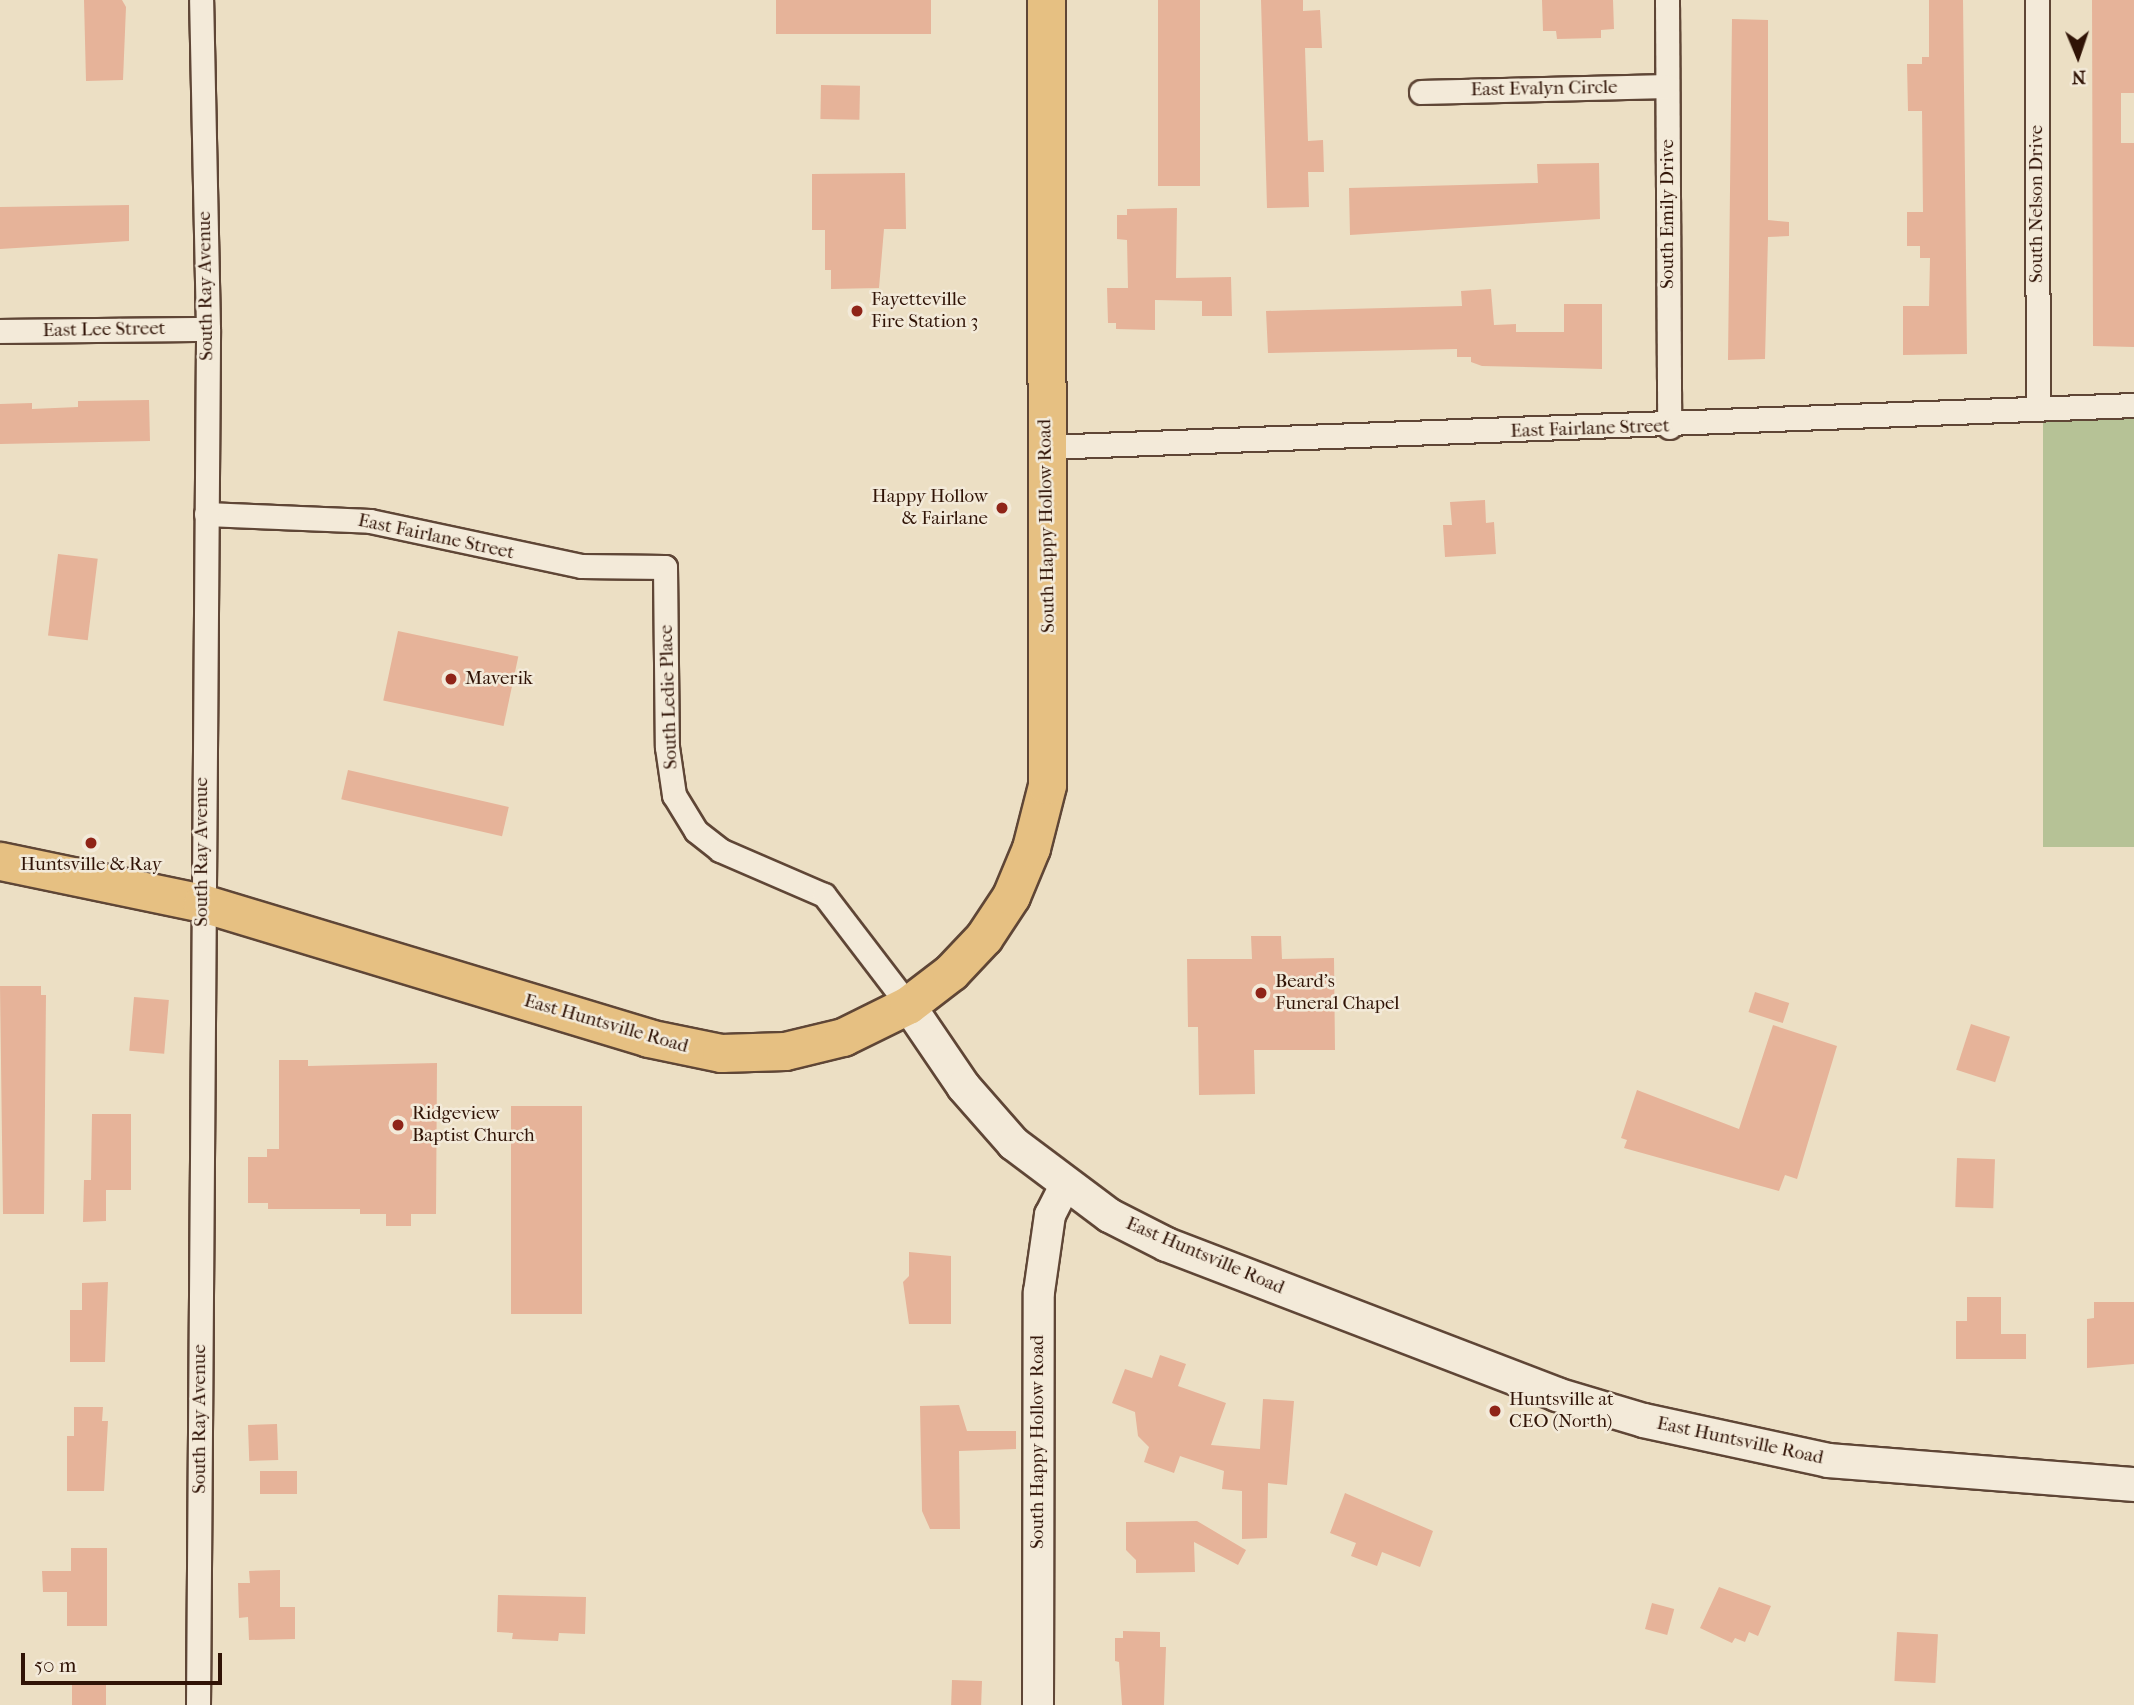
<!DOCTYPE html>
<style>
body{margin:0}
#map{position:relative;width:2134px;height:1705px;overflow:hidden;background:#ecdfc4;font-family:"IM FELL French Canon",serif}
div>[style]{position:absolute}
.green>*{inset:0;background:#b6c296;transform-origin:0 0}
.building>*{inset:0;background:#e6b399;transform-origin:0 0}
.roads{filter:drop-shadow(2px 0 #5f4636) drop-shadow(-2px 0 #5f4636) drop-shadow(0 2px #5f4636) drop-shadow(0 -2px #5f4636)}
.minor>*{height:23px;margin:-11.5px;padding:0 11.5px;transform-origin:11.5px;border-radius:11.5px;background:#f3ead9}
.tertiary>*{height:30px;margin:-15px;padding:0 15px;transform-origin:15px;border-radius:15px;background:#f3ead9}
.secondary>*{height:33px;margin:-16.5px;padding:0 16.5px;transform-origin:16.5px;border-radius:16.5px;background:#f3ead9}
.primary>*{height:37px;margin:-18.5px;padding:0 18.5px;transform-origin:18.5px;border-radius:18.5px;background:#e6c082}
.dots>*{width:19px;height:19px;translate:-50% -50%;box-sizing:border-box;border:4px solid #f3ead9;border-radius:50%}
span{translate:-50% -50%;white-space:nowrap;text-align:center;line-height:1.15;-webkit-text-stroke:5px #f3ead9;paint-order:stroke}
.street-label{font-size:19px;color:#301306}
.poi-label{font-size:19px;color:#301306}
.left{translate:0 -50%;text-align:left}
.right{translate:-100% -50%;text-align:right}
.north{position:absolute;left:2043px;top:21px;width:70px;height:70px;-webkit-text-stroke:5px #f3ead9;paint-order:stroke;rotate:178deg;font-size:19px;font-weight:700;line-height:28px;text-align:center;color:#301306}
.north::after{content:'';display:block;margin:auto;width:24px;height:32px;background:#301306;clip-path:polygon(50% 0,100% 100%,50% 72%,0 100%)}
.scale{position:absolute;left:21px;top:1653px;width:201px;height:32px;box-sizing:border-box;border:4px solid #301306;border-top:0;padding-left:9px;font-size:21px;line-height:24px;white-space:nowrap;color:#301306;-webkit-text-stroke:5px #f3ead9;paint-order:stroke}
</style>
<div id="map">
<div class="green">
<i style="left:2134px;top:405px;width:442px;height:91px;rotate:90deg"></i>
</div>
<div class="building">
<i style="clip-path:polygon(84px 0,122px 0,126px 7px,123px 80px,86px 81px)"></i>
<i style="left:776px;top:0;width:155px;height:34px"></i>
<i style="left:1158px;top:0;width:42px;height:186px"></i>
<i style="clip-path:polygon(1261px 0,1303px 0,1303px 11px,1320px 10px,1322px 48px,1305px 48px,1308px 141px,1323px 140px,1324px 172px,1308px 172px,1309px 207px,1267px 208px)"></i>
<i style="clip-path:polygon(1542px 0,1613px 0,1614px 29px,1601px 30px,1601px 38px,1557px 39px,1556px 31px,1543px 31px)"></i>
<i style="clip-path:polygon(1929px 0,1963px 0,1967px 354px,1903px 355px,1903px 306px,1929px 306px,1930px 258px,1920px 258px,1920px 246px,1907px 246px,1907px 212px,1923px 212px,1922px 111px,1908px 111px,1907px 64px,1922px 64px,1922px 57px,1929px 57px)"></i>
<i style="clip-path:polygon(2092px 0,2134px 0,2134px 93px,2121px 93px,2121px 143px,2134px 143px,2134px 347px,2093px 346px)"></i>
<i style="clip-path:polygon(1732px 19px,1768px 20px,1768px 220px,1789px 222px,1789px 236px,1768px 237px,1765px 359px,1728px 360px)"></i>
<i style="left:821px;top:85px;width:39px;height:34px;rotate:1deg"></i>
<i style="clip-path:polygon(1599px 163px,1600px 219px,1350px 235px,1349px 188px,1538px 183px,1537px 164px)"></i>
<i style="clip-path:polygon(905px 173px,906px 229px,884px 229px,879px 288px,831px 289px,831px 270px,825px 270px,825px 230px,812px 230px,812px 174px)"></i>
<i style="clip-path:polygon(129px 205px,129px 241px,0 249px,0 207px)"></i>
<i style="clip-path:polygon(1177px 208px,1176px 278px,1231px 277px,1232px 316px,1202px 316px,1202px 301px,1155px 300px,1155px 330px,1116px 329px,1116px 323px,1108px 323px,1107px 288px,1128px 288px,1127px 240px,1117px 239px,1117px 215px,1127px 215px,1127px 209px)"></i>
<i style="clip-path:polygon(1491px 289px,1494px 325px,1516px 324px,1516px 332px,1564px 332px,1564px 304px,1602px 304px,1602px 369px,1482px 366px,1471px 362px,1471px 357px,1457px 357px,1457px 349px,1268px 353px,1266px 311px,1462px 306px,1461px 291px)"></i>
<i style="clip-path:polygon(149px 400px,150px 441px,0 444px,0 404px,32px 403px,32px 409px,78px 407px,78px 401px)"></i>
<i style="clip-path:polygon(1485px 500px,1486px 523px,1494px 522px,1496px 554px,1445px 557px,1443px 525px,1452px 525px,1450px 502px)"></i>
<i style="left:58px;top:554px;width:40px;height:82px;rotate:7deg"></i>
<i style="left:398px;top:631px;width:123px;height:71px;rotate:12deg"></i>
<i style="left:348px;top:770px;width:165px;height:30px;rotate:13deg"></i>
<i style="clip-path:polygon(1251px 936px,1281px 936px,1282px 959px,1334px 958px,1335px 1050px,1254px 1050px,1255px 1094px,1199px 1095px,1198px 1027px,1188px 1027px,1187px 959px,1252px 959px)"></i>
<i style="clip-path:polygon(0 986px,41px 986px,41px 995px,46px 995px,44px 1214px,3px 1214px)"></i>
<i style="left:1755px;top:992px;width:36px;height:21px;rotate:18deg"></i>
<i style="left:134px;top:997px;width:35px;height:54px;rotate:5deg"></i>
<i style="left:1971px;top:1024px;width:41px;height:48px;rotate:18deg"></i>
<i style="clip-path:polygon(1773px 1025px,1837px 1046px,1797px 1179px,1785px 1175px,1779px 1191px,1624px 1148px,1627px 1140px,1621px 1138px,1637px 1090px,1739px 1129px)"></i>
<i style="clip-path:polygon(279px 1060px,308px 1060px,308px 1066px,437px 1063px,436px 1214px,411px 1214px,411px 1226px,386px 1226px,386px 1214px,360px 1214px,360px 1209px,268px 1209px,268px 1203px,248px 1203px,248px 1157px,267px 1157px,267px 1149px,279px 1149px)"></i>
<i style="left:511px;top:1106px;width:71px;height:208px"></i>
<i style="clip-path:polygon(92px 1114px,131px 1114px,131px 1190px,106px 1190px,106px 1221px,83px 1222px,84px 1180px,91px 1180px)"></i>
<i style="left:1957px;top:1158px;width:38px;height:49px;rotate:2deg"></i>
<i style="clip-path:polygon(909px 1252px,951px 1256px,951px 1324px,909px 1324px,903px 1282px,909px 1276px)"></i>
<i style="clip-path:polygon(108px 1282px,105px 1362px,70px 1362px,70px 1310px,82px 1310px,82px 1283px)"></i>
<i style="clip-path:polygon(1967px 1297px,2001px 1297px,2001px 1334px,2026px 1334px,2026px 1359px,1956px 1359px,1956px 1321px,1967px 1321px)"></i>
<i style="clip-path:polygon(2094px 1302px,2134px 1302px,2134px 1364px,2087px 1368px,2087px 1319px,2094px 1318px)"></i>
<i style="clip-path:polygon(1160px 1355px,1186px 1364px,1178px 1386px,1226px 1403px,1211px 1445px,1260px 1449px,1263px 1399px,1294px 1401px,1287px 1485px,1268px 1483px,1267px 1538px,1242px 1539px,1242px 1491px,1222px 1489px,1224px 1471px,1180px 1456px,1174px 1473px,1144px 1462px,1149px 1447px,1138px 1436px,1135px 1412px,1112px 1403px,1125px 1369px,1152px 1378px)"></i>
<i style="clip-path:polygon(959px 1405px,967px 1431px,1016px 1431px,1016px 1449px,959px 1451px,960px 1529px,930px 1529px,922px 1511px,920px 1406px)"></i>
<i style="clip-path:polygon(74px 1407px,103px 1407px,102px 1421px,108px 1421px,104px 1491px,67px 1491px,67px 1436px,74px 1436px)"></i>
<i style="left:277px;top:1424px;width:36px;height:29px;rotate:88deg"></i>
<i style="left:260px;top:1471px;width:37px;height:23px"></i>
<i style="clip-path:polygon(1345px 1493px,1433px 1531px,1420px 1567px,1382px 1552px,1377px 1566px,1351px 1556px,1356px 1543px,1330px 1533px)"></i>
<i style="clip-path:polygon(1197px 1521px,1246px 1550px,1238px 1565px,1194px 1542px,1195px 1572px,1136px 1573px,1136px 1560px,1126px 1550px,1126px 1522px)"></i>
<i style="clip-path:polygon(71px 1548px,107px 1548px,107px 1626px,67px 1626px,67px 1592px,43px 1592px,42px 1571px,71px 1571px)"></i>
<i style="clip-path:polygon(280px 1570px,280px 1607px,295px 1607px,295px 1639px,249px 1640px,248px 1617px,239px 1618px,238px 1583px,250px 1583px,249px 1571px)"></i>
<i style="clip-path:polygon(1719px 1587px,1771px 1606px,1758px 1636px,1749px 1632px,1745px 1642px,1735px 1638px,1732px 1643px,1700px 1628px)"></i>
<i style="clip-path:polygon(498px 1595px,586px 1597px,585px 1634px,559px 1633px,558px 1641px,512px 1639px,513px 1633px,497px 1632px)"></i>
<i style="left:1652px;top:1603px;width:23px;height:27px;rotate:15deg"></i>
<i style="clip-path:polygon(1123px 1631px,1160px 1632px,1160px 1647px,1166px 1647px,1164px 1705px,1122px 1705px,1119px 1662px,1115px 1661px,1115px 1638px,1123px 1638px)"></i>
<i style="left:1897px;top:1632px;width:41px;height:49px;rotate:3deg"></i>
<i style="left:952px;top:1680px;width:30px;height:25px;rotate:2deg"></i>
<i style="left:72px;top:1682px;width:34px;height:23px"></i>
</div>
<div class="roads">
<div class="minor">
<i style="left:1667px;top:0;width:427px;rotate:89.7deg"></i>
<i style="left:2037px;top:0;width:408px;rotate:89.9deg"></i>
<i style="left:1421px;top:92px;width:246px;rotate:-1.4deg"></i>
<i style="left:0;top:331px;width:208px;rotate:-0.6deg"></i>
<i style="left:1046px;top:447px;width:1089px;rotate:-2.21deg"></i>
<i style="left:206px;top:514px;width:164px;rotate:2.4deg"></i>
<i style="left:370px;top:521px;width:216px;rotate:12deg"></i>
<i style="left:581px;top:566px;width:84px;rotate:0.7deg"></i>
<i style="left:665px;top:567px;width:180px;rotate:89.4deg"></i>
<i style="left:667px;top:747px;width:49px;rotate:81.7deg"></i>
<i style="left:674px;top:795px;width:42px;rotate:58.6deg"></i>
<i style="left:696px;top:831px;width:31px;rotate:38deg"></i>
<i style="left:720px;top:850px;width:113px;rotate:23.4deg"></i>
<i style="left:824px;top:895px;width:138px;rotate:52.6deg"></i>
<i style="left:198px;top:1705px;width:1376px;rotate:-89.58deg"></i>
<i style="left:208px;top:329px;width:329px;rotate:-91.2deg"></i>
</div>
<div class="tertiary">
<i style="left:1038px;top:1705px;width:413px;rotate:-89.9deg"></i>
<i style="left:1039px;top:1292px;width:78px;rotate:-81.9deg"></i>
<i style="left:1050px;top:1215px;width:35px;rotate:-63deg"></i>
</div>
<div class="secondary">
<i style="left:908px;top:1005px;width:98px;rotate:55.8deg"></i>
<i style="left:963px;top:1086px;width:76px;rotate:48.7deg"></i>
<i style="left:1013px;top:1143px;width:120px;rotate:36.9deg"></i>
<i style="left:1109px;top:1215px;width:64px;rotate:27deg"></i>
<i style="left:1166px;top:1244px;width:418px;rotate:21deg"></i>
<i style="left:1556px;top:1394px;width:91px;rotate:16.6deg"></i>
<i style="left:1643px;top:1420px;width:189px;rotate:12.2deg"></i>
<i style="left:1828px;top:1460px;width:307px;rotate:4.5deg"></i>
</div>
<div class="primary">
<i style="left:0;top:861px;width:206px;rotate:11.7deg"></i>
<i style="left:202px;top:903px;width:466px;rotate:16.8deg"></i>
<i style="left:648px;top:1038px;width:75px;rotate:11.6deg"></i>
<i style="left:721px;top:1053px;width:64px;rotate:-1.8deg"></i>
<i style="left:785px;top:1051px;width:60px;rotate:-13.6deg"></i>
<i style="left:843px;top:1037px;width:72px;rotate:-26.2deg"></i>
<i style="left:908px;top:1005px;width:54px;rotate:-37.5deg"></i>
<i style="left:951px;top:972px;width:48px;rotate:-46.7deg"></i>
<i style="left:984px;top:937px;width:49px;rotate:-56.6deg"></i>
<i style="left:1011px;top:896px;width:52px;rotate:-67.4deg"></i>
<i style="left:1031px;top:848px;width:65px;rotate:-75.7deg"></i>
<i style="left:1047px;top:785px;width:785px;rotate:-90.07deg"></i>
</div>
</div>
<div class="dots">
<i style="left:857px;top:311px;background:#8f2418"></i>
<i style="left:1002px;top:508px;background:#8f2418"></i>
<i style="left:451px;top:679px;background:#8f2418"></i>
<i style="left:91px;top:843px;background:#8f2418"></i>
<i style="left:1261px;top:993px;background:#8f2418"></i>
<i style="left:398px;top:1125px;background:#8f2418"></i>
<i style="left:1495px;top:1411px;background:#8f2418"></i>
</div>
<div class="street-label">
<span style="left:1544px;top:89px;rotate:-1deg">East Evalyn Circle</span>
<span style="left:2037px;top:204px;rotate:-90deg">South Nelson Drive</span>
<span style="left:1668px;top:214px;rotate:-90deg">South Emily Drive</span>
<span style="left:206px;top:286px;rotate:-91deg">South Ray Avenue</span>
<span style="left:104px;top:330px;rotate:-1deg">East Lee Street</span>
<span style="left:1590px;top:429px;rotate:-2deg">East Fairlane Street</span>
<span style="left:1047px;top:526px;rotate:-91deg">South Happy Hollow Road</span>
<span style="left:436px;top:537px;rotate:12deg">East Fairlane Street</span>
<span style="left:669px;top:697px;rotate:-92deg">South Ledie Place</span>
<span style="left:202px;top:852px;rotate:-90deg">South Ray Avenue</span>
<span style="left:606px;top:1024px;rotate:16deg">East Huntsville Road</span>
<span style="left:1205px;top:1256px;rotate:23deg">East Huntsville Road</span>
<span style="left:200px;top:1419px;rotate:-90deg">South Ray Avenue</span>
<span style="left:1740px;top:1441px;rotate:12deg">East Huntsville Road</span>
<span style="left:1038px;top:1442px;rotate:-90deg">South Happy Hollow Road</span>
</div>
<div class="poi-label">
<span class="left" style="left:871px;top:311px">Fayetteville<br>Fire Station 3</span>
<span class="right" style="left:988px;top:508px">Happy Hollow<br>&amp; Fairlane</span>
<span class="left" style="left:465px;top:679px">Maverik</span>
<span style="left:91px;top:865px">Huntsville &amp; Ray</span>
<span class="left" style="left:1275px;top:993px">Beard's<br>Funeral Chapel</span>
<span class="left" style="left:412px;top:1125px">Ridgeview<br>Baptist Church</span>
<span class="left" style="left:1509px;top:1411px">Huntsville at<br>CEO (North)</span>
</div>
<div class="north">N</div>
<div class="scale">50 m</div>
</div>
